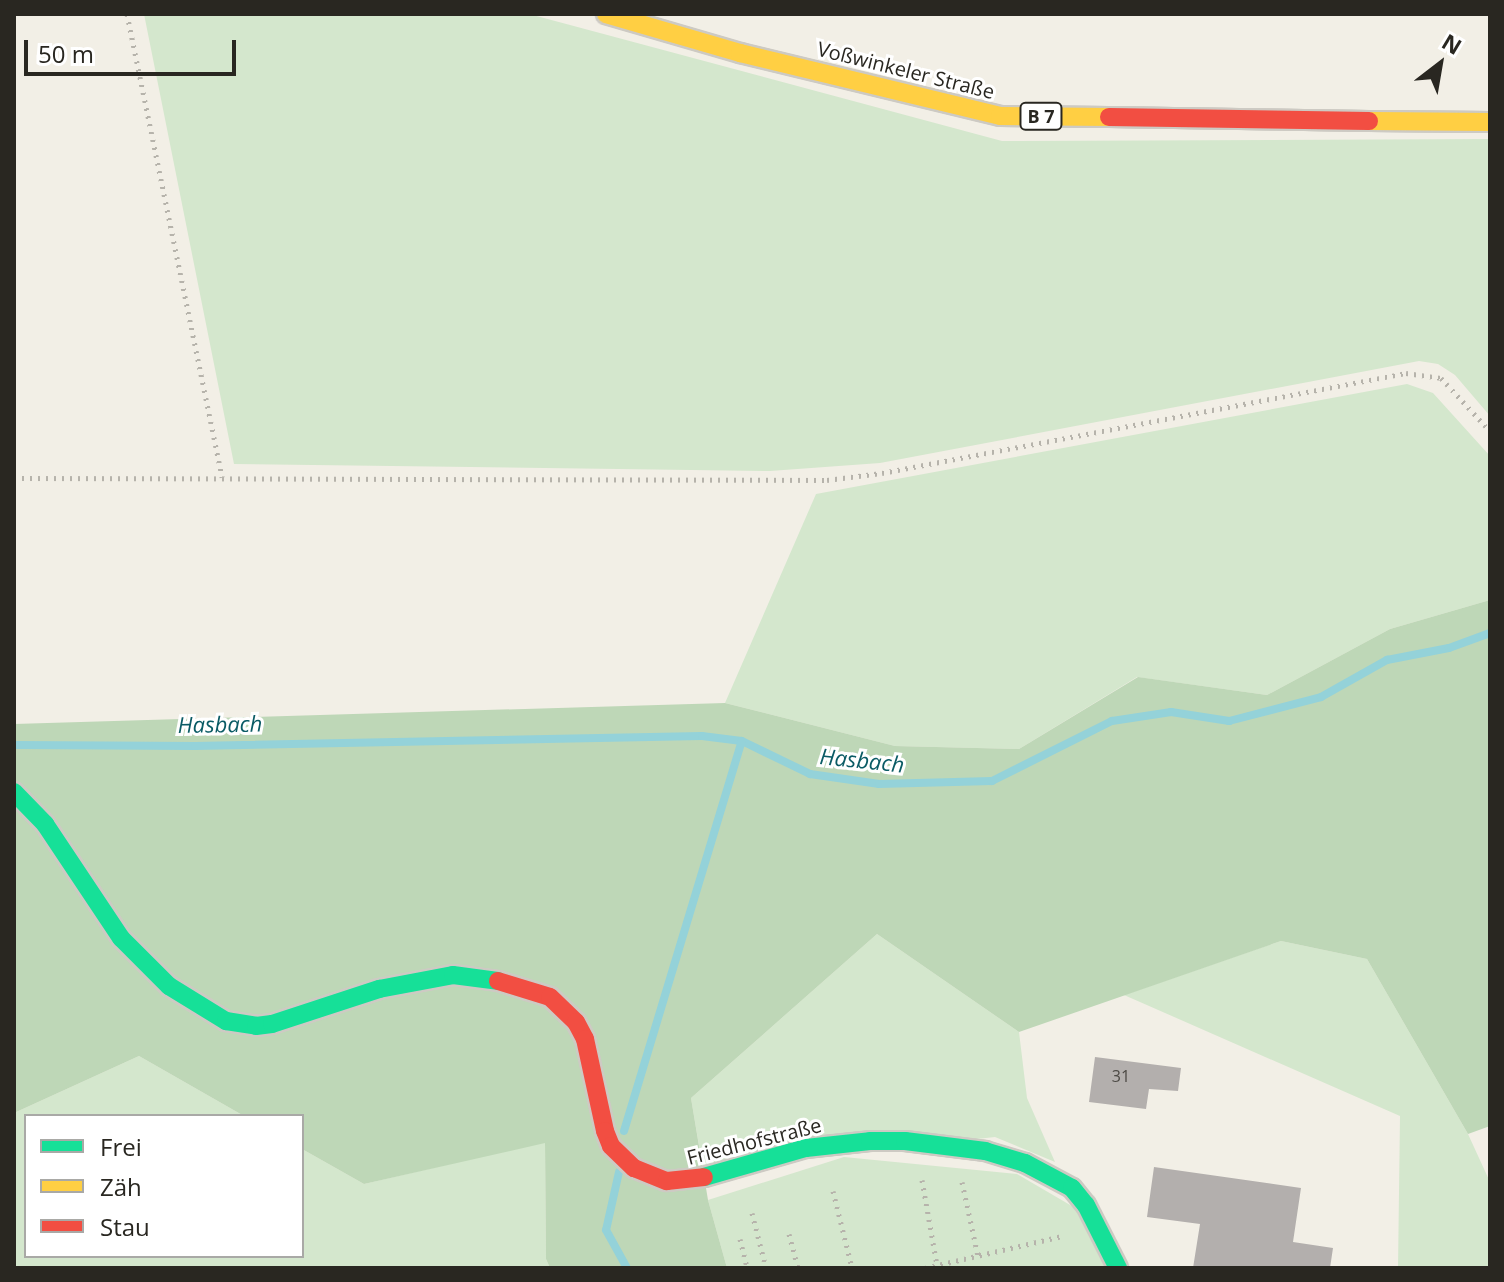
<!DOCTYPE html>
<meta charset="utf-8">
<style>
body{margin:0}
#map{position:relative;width:1504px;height:1282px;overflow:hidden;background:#f2efe6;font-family:"Open Sans",sans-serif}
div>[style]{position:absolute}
.green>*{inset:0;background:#d4e7cd}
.forest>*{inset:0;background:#bed7b7}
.stream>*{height:8px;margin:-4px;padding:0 4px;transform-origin:4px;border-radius:4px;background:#94d2d9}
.building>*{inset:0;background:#b3afad}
.path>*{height:5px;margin-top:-2.5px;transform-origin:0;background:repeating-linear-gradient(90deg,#b6b3ab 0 2px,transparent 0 8px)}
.roads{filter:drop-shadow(2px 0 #cdcac3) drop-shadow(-2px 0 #cdcac3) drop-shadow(0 2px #cdcac3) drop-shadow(0 -2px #cdcac3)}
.fast>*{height:18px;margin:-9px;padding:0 9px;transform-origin:9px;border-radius:9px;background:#16e098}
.slow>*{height:18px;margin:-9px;padding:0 9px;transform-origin:9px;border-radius:9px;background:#ffcf43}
.jam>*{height:18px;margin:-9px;padding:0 9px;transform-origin:9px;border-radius:9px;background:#f24e42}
span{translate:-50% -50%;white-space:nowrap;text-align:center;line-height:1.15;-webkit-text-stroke:6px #fff;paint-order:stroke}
.number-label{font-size:16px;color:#4c4944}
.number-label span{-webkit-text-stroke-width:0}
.shield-label span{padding:2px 6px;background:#fff;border:2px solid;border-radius:6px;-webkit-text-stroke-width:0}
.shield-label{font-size:18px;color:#292721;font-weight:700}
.street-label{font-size:20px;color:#292721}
.water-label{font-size:22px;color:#0a5b65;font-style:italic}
.frame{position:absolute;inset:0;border:16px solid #292721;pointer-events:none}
.legend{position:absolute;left:24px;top:1114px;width:280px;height:144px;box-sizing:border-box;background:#fff;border:2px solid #a9a9a6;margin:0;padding:10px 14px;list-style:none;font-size:24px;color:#292721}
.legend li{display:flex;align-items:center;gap:16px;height:40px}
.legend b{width:40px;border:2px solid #a9a9a6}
.north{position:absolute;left:1400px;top:24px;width:80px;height:80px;-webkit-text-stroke:6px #fff;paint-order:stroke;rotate:31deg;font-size:22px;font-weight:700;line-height:32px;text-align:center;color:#292721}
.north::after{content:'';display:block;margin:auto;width:28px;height:36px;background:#292721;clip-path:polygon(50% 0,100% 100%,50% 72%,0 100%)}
.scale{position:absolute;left:24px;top:40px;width:212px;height:36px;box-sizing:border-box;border:4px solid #292721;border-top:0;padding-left:10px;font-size:24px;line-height:28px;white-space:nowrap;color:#292721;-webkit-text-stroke:6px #fff;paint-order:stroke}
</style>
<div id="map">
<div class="green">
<i style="clip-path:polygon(144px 14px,529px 14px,1002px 141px,1490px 139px,1490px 416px,1455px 375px,1438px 364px,1419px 361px,880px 463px,770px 471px,234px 464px)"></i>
<i style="clip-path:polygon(1407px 384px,1433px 393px,1490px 456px,1490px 600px,1390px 629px,1267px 695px,1137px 677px,1019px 749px,895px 746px,725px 703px,816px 494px)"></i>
<i style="clip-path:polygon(877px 934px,1019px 1032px,1027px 1098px,1055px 1162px,995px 1137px,703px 1169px,691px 1098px)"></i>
<i style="clip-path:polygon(1281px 941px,1367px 959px,1468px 1134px,1490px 1182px,1490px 1268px,1398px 1268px,1400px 1116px,1124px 995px)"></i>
<i style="clip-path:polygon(139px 1056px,244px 1116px,26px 1116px,26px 1256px,302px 1256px,302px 1149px,364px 1184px,545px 1142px,546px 1259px,550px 1268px,14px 1268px,14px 1113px)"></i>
<i style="clip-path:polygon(844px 1157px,1017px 1174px,1077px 1209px,1109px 1268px,727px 1268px,708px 1200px)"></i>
</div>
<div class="forest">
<i style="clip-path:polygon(1490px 600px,1490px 1126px,1468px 1134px,1367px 959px,1281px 941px,1019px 1032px,877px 934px,691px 1098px,708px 1200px,727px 1268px,550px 1268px,546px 1259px,545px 1143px,364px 1184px,302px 1149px,302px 1116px,244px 1116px,139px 1056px,14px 1113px,14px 724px,725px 703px,895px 746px,1019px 749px,1138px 677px,1267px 695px,1390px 629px)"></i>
</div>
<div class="stream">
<i style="left:14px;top:745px;width:181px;rotate:0.3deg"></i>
<i style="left:195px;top:746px;width:507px;rotate:-1.13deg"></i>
<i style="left:702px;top:736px;width:40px;rotate:7.1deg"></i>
<i style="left:742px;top:741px;width:76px;rotate:25.9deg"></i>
<i style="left:810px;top:774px;width:70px;rotate:8.2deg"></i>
<i style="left:879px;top:784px;width:113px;rotate:-1.5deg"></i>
<i style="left:992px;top:781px;width:134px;rotate:-26.6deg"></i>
<i style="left:1112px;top:721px;width:60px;rotate:-8.7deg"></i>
<i style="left:1171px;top:712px;width:59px;rotate:8.8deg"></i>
<i style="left:1229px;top:721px;width:95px;rotate:-14.6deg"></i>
<i style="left:1321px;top:697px;width:76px;rotate:-29.3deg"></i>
<i style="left:1387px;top:660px;width:63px;rotate:-11deg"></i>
<i style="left:1449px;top:648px;width:44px;rotate:-20.1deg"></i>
<i style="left:624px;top:1131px;width:407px;rotate:-73.2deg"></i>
<i style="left:619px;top:1172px;width:59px;rotate:102.6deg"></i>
<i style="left:606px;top:1230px;width:43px;rotate:61.1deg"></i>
</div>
<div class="building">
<i style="clip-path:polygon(1095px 1057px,1181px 1068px,1178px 1091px,1149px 1089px,1146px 1109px,1089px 1102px)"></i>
<i style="clip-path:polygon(1154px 1167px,1301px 1188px,1293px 1242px,1333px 1248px,1330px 1268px,1193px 1268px,1200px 1224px,1147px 1217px)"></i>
</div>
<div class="path">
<i style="left:127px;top:14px;width:473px;rotate:78.4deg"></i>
<i style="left:14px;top:478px;width:813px;rotate:0.14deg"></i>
<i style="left:827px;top:480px;width:55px;rotate:-7.3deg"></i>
<i style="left:882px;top:473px;width:533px;rotate:-10.8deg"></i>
<i style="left:1406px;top:373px;width:35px;rotate:8deg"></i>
<i style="left:1441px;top:378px;width:72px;rotate:47.2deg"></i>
<i style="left:922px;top:1180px;width:86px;rotate:80deg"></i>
<i style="left:962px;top:1182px;width:76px;rotate:77.8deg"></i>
<i style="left:833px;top:1191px;width:79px;rotate:76.1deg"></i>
<i style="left:752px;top:1213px;width:57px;rotate:75.7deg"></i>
<i style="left:789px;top:1234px;width:35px;rotate:75deg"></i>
<i style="left:740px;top:1239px;width:30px;rotate:76deg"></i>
<i style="left:925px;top:1268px;width:141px;rotate:-13.1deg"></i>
</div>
<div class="roads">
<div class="fast">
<i style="left:14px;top:792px;width:45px;rotate:45.9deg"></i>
<i style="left:45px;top:824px;width:137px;rotate:56.3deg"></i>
<i style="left:121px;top:938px;width:68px;rotate:45deg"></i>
<i style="left:169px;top:986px;width:67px;rotate:31.6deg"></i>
<i style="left:226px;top:1021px;width:30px;rotate:9deg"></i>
<i style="left:256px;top:1026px;width:16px;rotate:-7deg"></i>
<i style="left:272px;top:1024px;width:113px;rotate:-18.1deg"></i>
<i style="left:379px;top:989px;width:75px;rotate:-10.7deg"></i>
<i style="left:453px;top:975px;width:45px;rotate:7.6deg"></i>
<i style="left:704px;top:1177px;width:106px;rotate:-15.9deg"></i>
<i style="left:806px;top:1148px;width:64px;rotate:-6.2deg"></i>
<i style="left:870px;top:1141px;width:35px"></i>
<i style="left:905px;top:1141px;width:81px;rotate:7.1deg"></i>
<i style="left:985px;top:1151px;width:42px;rotate:16.7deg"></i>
<i style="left:1025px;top:1163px;width:53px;rotate:28deg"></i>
<i style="left:1072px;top:1188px;width:22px;rotate:51deg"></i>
<i style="left:1086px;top:1205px;width:71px;rotate:63.1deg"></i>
</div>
<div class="slow">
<i style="left:606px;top:14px;width:140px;rotate:16.2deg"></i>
<i style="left:740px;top:53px;width:268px;rotate:13.6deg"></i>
<i style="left:1000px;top:116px;width:109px;rotate:0.5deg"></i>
<i style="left:1369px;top:121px;width:121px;rotate:0.5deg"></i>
</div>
<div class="jam">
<i style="left:1109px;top:117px;width:260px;rotate:0.9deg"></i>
<i style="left:498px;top:981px;width:54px;rotate:17.1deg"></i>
<i style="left:550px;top:997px;width:36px;rotate:44deg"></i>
<i style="left:576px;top:1022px;width:19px;rotate:62deg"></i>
<i style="left:585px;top:1039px;width:94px;rotate:77.7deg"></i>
<i style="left:605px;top:1131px;width:16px;rotate:68deg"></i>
<i style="left:611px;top:1146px;width:32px;rotate:44deg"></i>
<i style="left:634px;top:1168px;width:35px;rotate:22deg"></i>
<i style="left:667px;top:1181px;width:37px;rotate:-6deg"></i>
</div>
</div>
<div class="number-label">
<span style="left:1121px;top:1076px">31</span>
</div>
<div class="shield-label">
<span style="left:1041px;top:116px">B 7</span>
</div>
<div class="street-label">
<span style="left:906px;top:70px;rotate:14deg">Voßwinkeler Straße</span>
<span style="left:754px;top:1141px;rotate:-14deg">Friedhofstraße</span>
</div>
<div class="water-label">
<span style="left:220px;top:724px;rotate:-1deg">Hasbach</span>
<span style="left:862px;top:760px;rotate:6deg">Hasbach</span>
</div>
<div class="frame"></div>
<ul class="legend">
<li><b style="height:10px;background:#16e098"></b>Frei</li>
<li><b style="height:10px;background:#ffcf43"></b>Zäh</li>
<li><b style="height:10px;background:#f24e42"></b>Stau</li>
</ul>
<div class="north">N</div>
<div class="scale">50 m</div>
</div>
